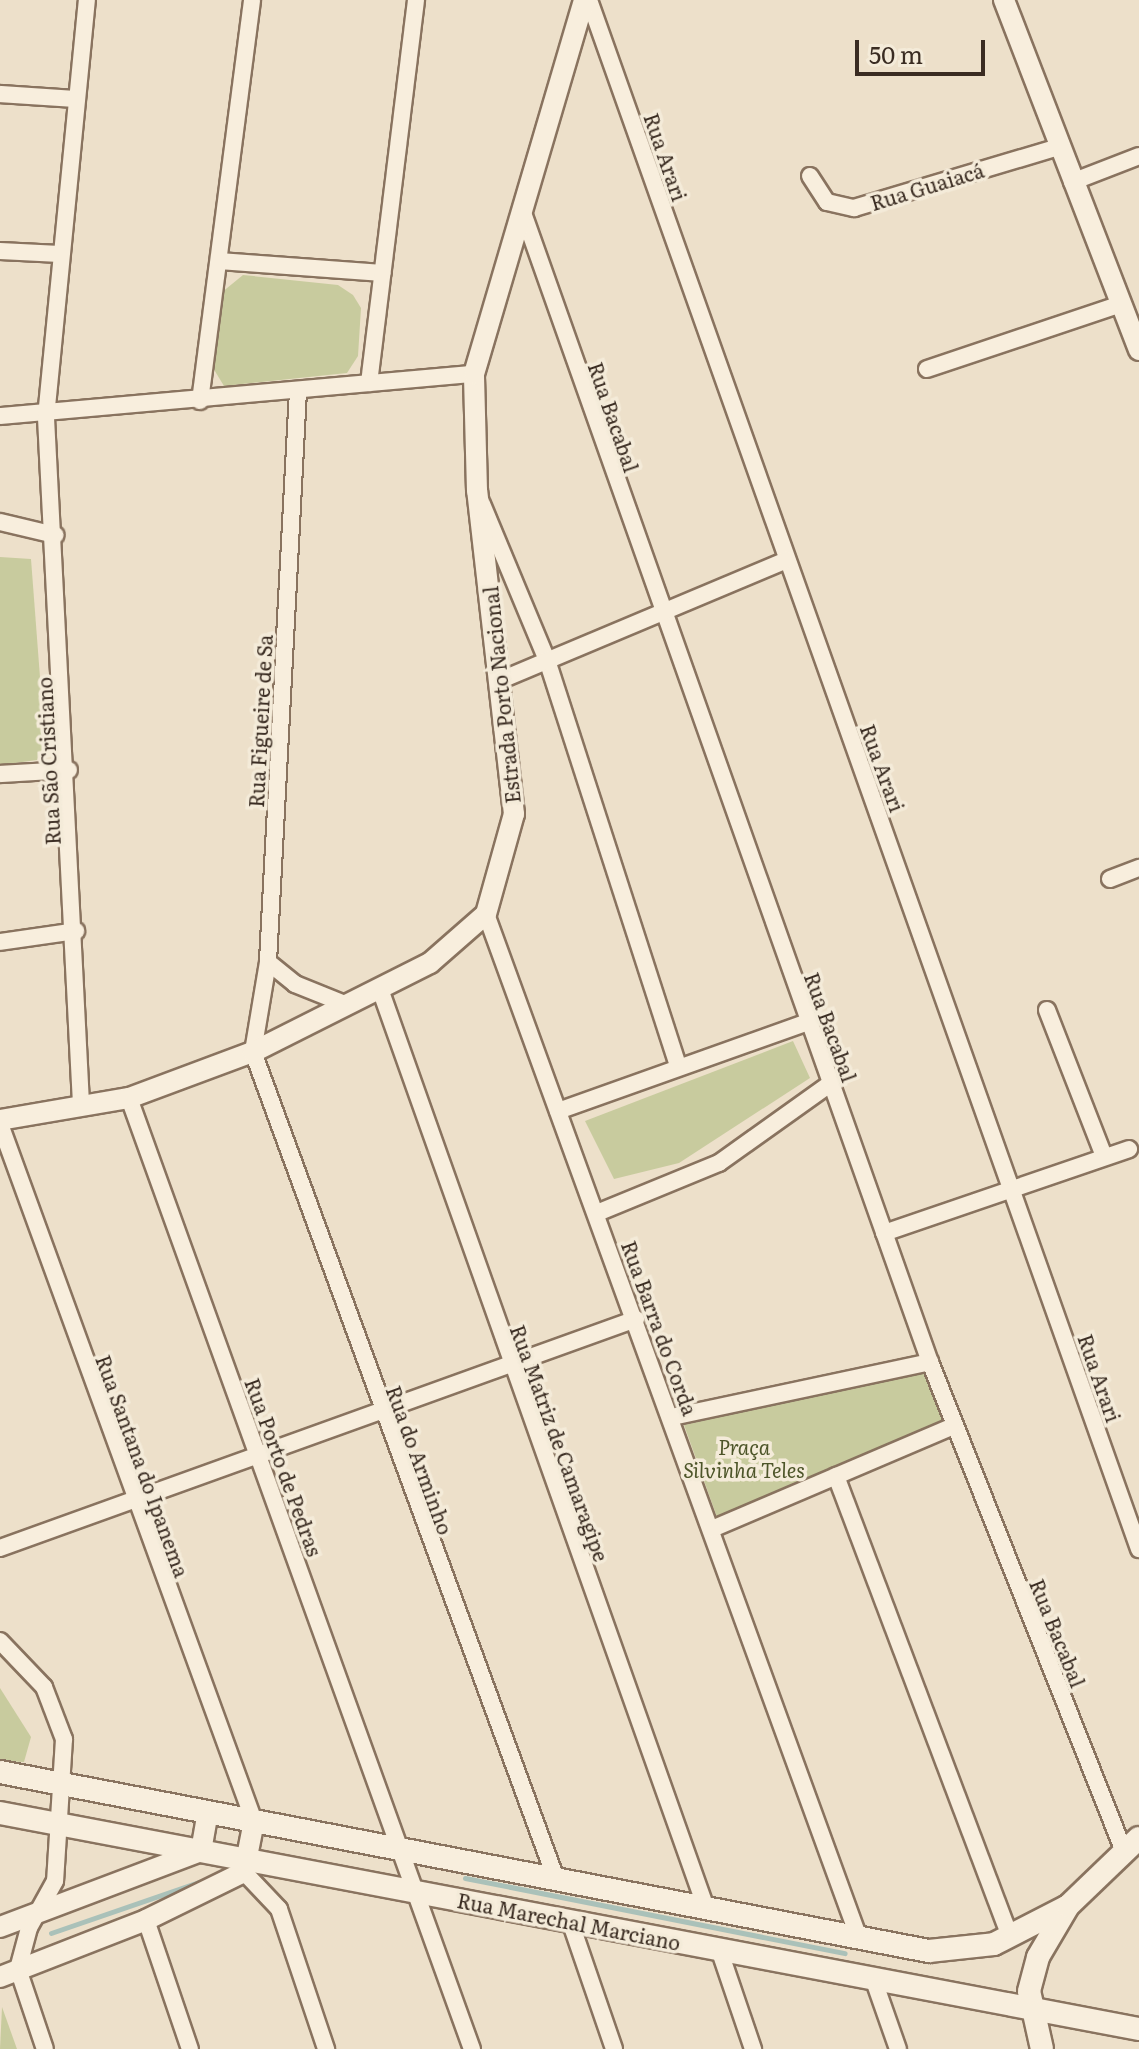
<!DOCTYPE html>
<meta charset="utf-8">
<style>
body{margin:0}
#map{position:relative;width:1139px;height:2049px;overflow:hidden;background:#ede0ca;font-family:Literata,serif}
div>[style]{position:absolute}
.green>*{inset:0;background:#c8cb9e}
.stream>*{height:5px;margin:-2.5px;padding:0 2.5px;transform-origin:2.5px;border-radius:2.5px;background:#aac1b9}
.roads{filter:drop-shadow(2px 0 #89735f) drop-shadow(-2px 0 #89735f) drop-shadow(0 2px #89735f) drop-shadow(0 -2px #89735f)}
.minor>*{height:16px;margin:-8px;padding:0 8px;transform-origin:8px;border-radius:8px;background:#f8eedd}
.tertiary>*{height:20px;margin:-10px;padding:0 10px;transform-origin:10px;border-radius:10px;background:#f8eedd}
.secondary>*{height:22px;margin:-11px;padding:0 11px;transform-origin:11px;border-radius:11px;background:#f8eedd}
span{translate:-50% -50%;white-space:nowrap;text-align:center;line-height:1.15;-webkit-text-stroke:7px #f4ebd9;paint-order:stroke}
.street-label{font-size:20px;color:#3a2c22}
.park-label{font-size:20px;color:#4d5529;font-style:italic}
.scale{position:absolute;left:855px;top:40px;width:130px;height:36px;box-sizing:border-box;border:4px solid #3a2c22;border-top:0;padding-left:10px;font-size:24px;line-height:28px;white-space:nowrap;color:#3a2c22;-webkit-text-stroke:6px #f4ebd9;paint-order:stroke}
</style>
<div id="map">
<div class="green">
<i style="clip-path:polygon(243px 275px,338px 285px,353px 295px,361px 308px,358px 356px,347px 373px,224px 386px,210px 363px,221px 293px)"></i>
<i style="clip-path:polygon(0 557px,31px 559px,45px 743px,37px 760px,0 765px)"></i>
<i style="clip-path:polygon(793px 1041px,810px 1078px,679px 1163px,614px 1179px,585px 1121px)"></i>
<i style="clip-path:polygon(925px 1371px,945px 1423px,717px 1517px,684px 1425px)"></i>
<i style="clip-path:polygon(0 1688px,31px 1737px,24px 1762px,0 1761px)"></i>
<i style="clip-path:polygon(2px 2007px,17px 2049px,0 2049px)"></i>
</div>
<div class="stream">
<i style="left:465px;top:1878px;width:387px;rotate:11.2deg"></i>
<i style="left:51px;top:1933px;width:157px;rotate:-19deg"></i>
</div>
<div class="roads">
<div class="minor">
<i style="left:589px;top:0;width:1644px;rotate:70.45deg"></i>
<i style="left:0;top:94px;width:75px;rotate:3.8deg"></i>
<i style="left:810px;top:176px;width:31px;rotate:57deg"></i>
<i style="left:827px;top:202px;width:28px;rotate:13deg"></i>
<i style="left:854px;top:208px;width:213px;rotate:-16.6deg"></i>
<i style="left:1072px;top:182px;width:72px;rotate:-21.2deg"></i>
<i style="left:522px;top:210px;width:1222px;rotate:70.5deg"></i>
<i style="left:930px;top:1362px;width:524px;rotate:68.38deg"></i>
<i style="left:0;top:251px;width:60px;rotate:2.9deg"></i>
<i style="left:219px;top:261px;width:164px;rotate:4.2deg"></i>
<i style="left:927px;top:369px;width:205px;rotate:-18.5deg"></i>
<i style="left:369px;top:383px;width:386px;rotate:-83deg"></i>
<i style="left:298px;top:391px;width:572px;rotate:93.01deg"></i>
<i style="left:268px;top:962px;width:91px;rotate:99.5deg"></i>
<i style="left:253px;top:1052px;width:881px;rotate:69.88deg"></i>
<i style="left:200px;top:401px;width:404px;rotate:-82.6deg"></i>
<i style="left:0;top:416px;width:476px;rotate:-5.1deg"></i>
<i style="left:482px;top:504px;width:169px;rotate:67.4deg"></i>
<i style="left:547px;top:660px;width:427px;rotate:72.1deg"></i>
<i style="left:0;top:522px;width:57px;rotate:13.3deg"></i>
<i style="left:501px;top:680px;width:310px;rotate:-22.8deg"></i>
<i style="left:0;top:774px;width:69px;rotate:-3.3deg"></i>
<i style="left:1110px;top:879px;width:31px;rotate:-21deg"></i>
<i style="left:486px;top:914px;width:1090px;rotate:69.99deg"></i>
<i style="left:0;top:942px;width:77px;rotate:-8.2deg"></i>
<i style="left:268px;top:962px;width:35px;rotate:39deg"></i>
<i style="left:295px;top:984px;width:54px;rotate:21.8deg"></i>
<i style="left:380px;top:989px;width:975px;rotate:70.47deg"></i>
<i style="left:1047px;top:1010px;width:157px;rotate:68.7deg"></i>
<i style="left:129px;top:1098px;width:1011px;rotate:70.17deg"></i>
<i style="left:81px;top:1104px;width:688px;rotate:-92.92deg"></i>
<i style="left:46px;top:417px;width:419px;rotate:-84.4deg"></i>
<i style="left:558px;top:1111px;width:265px;rotate:-19.6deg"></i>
<i style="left:0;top:1124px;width:742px;rotate:69.98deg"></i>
<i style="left:597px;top:1213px;width:132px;rotate:-22.3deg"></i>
<i style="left:719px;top:1163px;width:138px;rotate:-35.5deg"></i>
<i style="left:884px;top:1233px;width:259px;rotate:-18.9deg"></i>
<i style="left:672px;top:1417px;width:264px;rotate:-12deg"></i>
<i style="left:836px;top:1476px;width:493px;rotate:69.3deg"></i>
<i style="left:712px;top:1529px;width:262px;rotate:-23.1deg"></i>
<i style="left:0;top:1548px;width:676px;rotate:-19.8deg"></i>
<i style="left:0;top:1641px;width:64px;rotate:46.3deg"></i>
<i style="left:44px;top:1687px;width:56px;rotate:69deg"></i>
<i style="left:64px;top:1739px;width:142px;rotate:93.6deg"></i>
<i style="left:55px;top:1881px;width:54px;rotate:119deg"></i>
<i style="left:29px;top:1928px;width:42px;rotate:105deg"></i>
<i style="left:18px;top:1969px;width:84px;rotate:71.4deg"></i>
<i style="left:244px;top:1872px;width:51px;rotate:46.6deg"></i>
<i style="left:279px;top:1909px;width:148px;rotate:71.4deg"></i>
<i style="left:146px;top:1920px;width:136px;rotate:71.2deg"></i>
<i style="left:570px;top:1921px;width:135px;rotate:71deg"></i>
<i style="left:719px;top:1949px;width:106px;rotate:71.2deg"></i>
<i style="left:873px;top:1978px;width:75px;rotate:70.6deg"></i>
</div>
<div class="tertiary">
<i style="left:1004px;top:0;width:375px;rotate:68.9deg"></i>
<i style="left:0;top:1120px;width:131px;rotate:-9.7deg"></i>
<i style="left:129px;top:1098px;width:132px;rotate:-20.4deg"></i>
<i style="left:253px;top:1052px;width:198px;rotate:-26.7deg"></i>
<i style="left:430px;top:963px;width:74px;rotate:-41.2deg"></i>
<i style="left:486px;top:914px;width:104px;rotate:-74.4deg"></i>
<i style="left:514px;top:814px;width:325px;rotate:-96.5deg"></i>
<i style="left:477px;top:491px;width:117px;rotate:-91.5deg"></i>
<i style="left:474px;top:374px;width:390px;rotate:-73.6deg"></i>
<i style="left:0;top:1927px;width:215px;rotate:-20.7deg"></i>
<i style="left:201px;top:1851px;width:40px;rotate:-80deg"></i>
<i style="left:0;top:1977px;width:157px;rotate:-21.3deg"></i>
<i style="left:146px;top:1920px;width:109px;rotate:-26.1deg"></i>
<i style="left:244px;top:1872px;width:52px;rotate:-78.9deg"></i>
</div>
<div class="secondary">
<i style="left:0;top:1772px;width:946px;rotate:10.91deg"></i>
<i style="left:929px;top:1951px;width:65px;rotate:-6.1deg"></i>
<i style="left:994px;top:1944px;width:81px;rotate:-27.2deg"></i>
<i style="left:0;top:1813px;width:1159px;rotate:10.74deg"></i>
<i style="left:1042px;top:2049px;width:59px;rotate:-102.6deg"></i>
<i style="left:1029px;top:1991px;width:35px;rotate:-75deg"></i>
<i style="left:1038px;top:1957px;width:59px;rotate:-59.5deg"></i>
<i style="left:1068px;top:1906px;width:98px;rotate:-43.8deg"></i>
</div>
</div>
<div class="street-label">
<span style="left:666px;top:157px;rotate:71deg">Rua Arari</span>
<span style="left:927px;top:186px;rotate:-17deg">Rua Guaiacá</span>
<span style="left:614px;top:417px;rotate:71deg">Rua Bacabal</span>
<span style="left:501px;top:695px;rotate:-96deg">Estrada Porto Nacional</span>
<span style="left:260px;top:721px;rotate:-87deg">Rua Figueire de Sa</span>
<span style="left:48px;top:761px;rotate:-93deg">Rua São Cristiano</span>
<span style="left:883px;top:768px;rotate:70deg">Rua Arari</span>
<span style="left:831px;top:1027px;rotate:70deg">Rua Bacabal</span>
<span style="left:660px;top:1328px;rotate:70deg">Rua Barra do Corda</span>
<span style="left:1100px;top:1378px;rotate:71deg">Rua Arari</span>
<span style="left:560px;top:1443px;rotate:70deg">Rua Matriz de Camaragipe</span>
<span style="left:420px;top:1460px;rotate:70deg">Rua do Arminho</span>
<span style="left:143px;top:1466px;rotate:70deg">Rua Santana do Ipanema</span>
<span style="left:284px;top:1467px;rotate:70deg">Rua Porto de Pedras</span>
<span style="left:1058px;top:1633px;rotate:68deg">Rua Bacabal</span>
<span style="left:569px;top:1921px;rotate:11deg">Rua Marechal Marciano</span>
</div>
<div class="park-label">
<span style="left:744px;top:1458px">Praça<br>Silvinha Teles</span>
</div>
<div class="scale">50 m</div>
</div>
